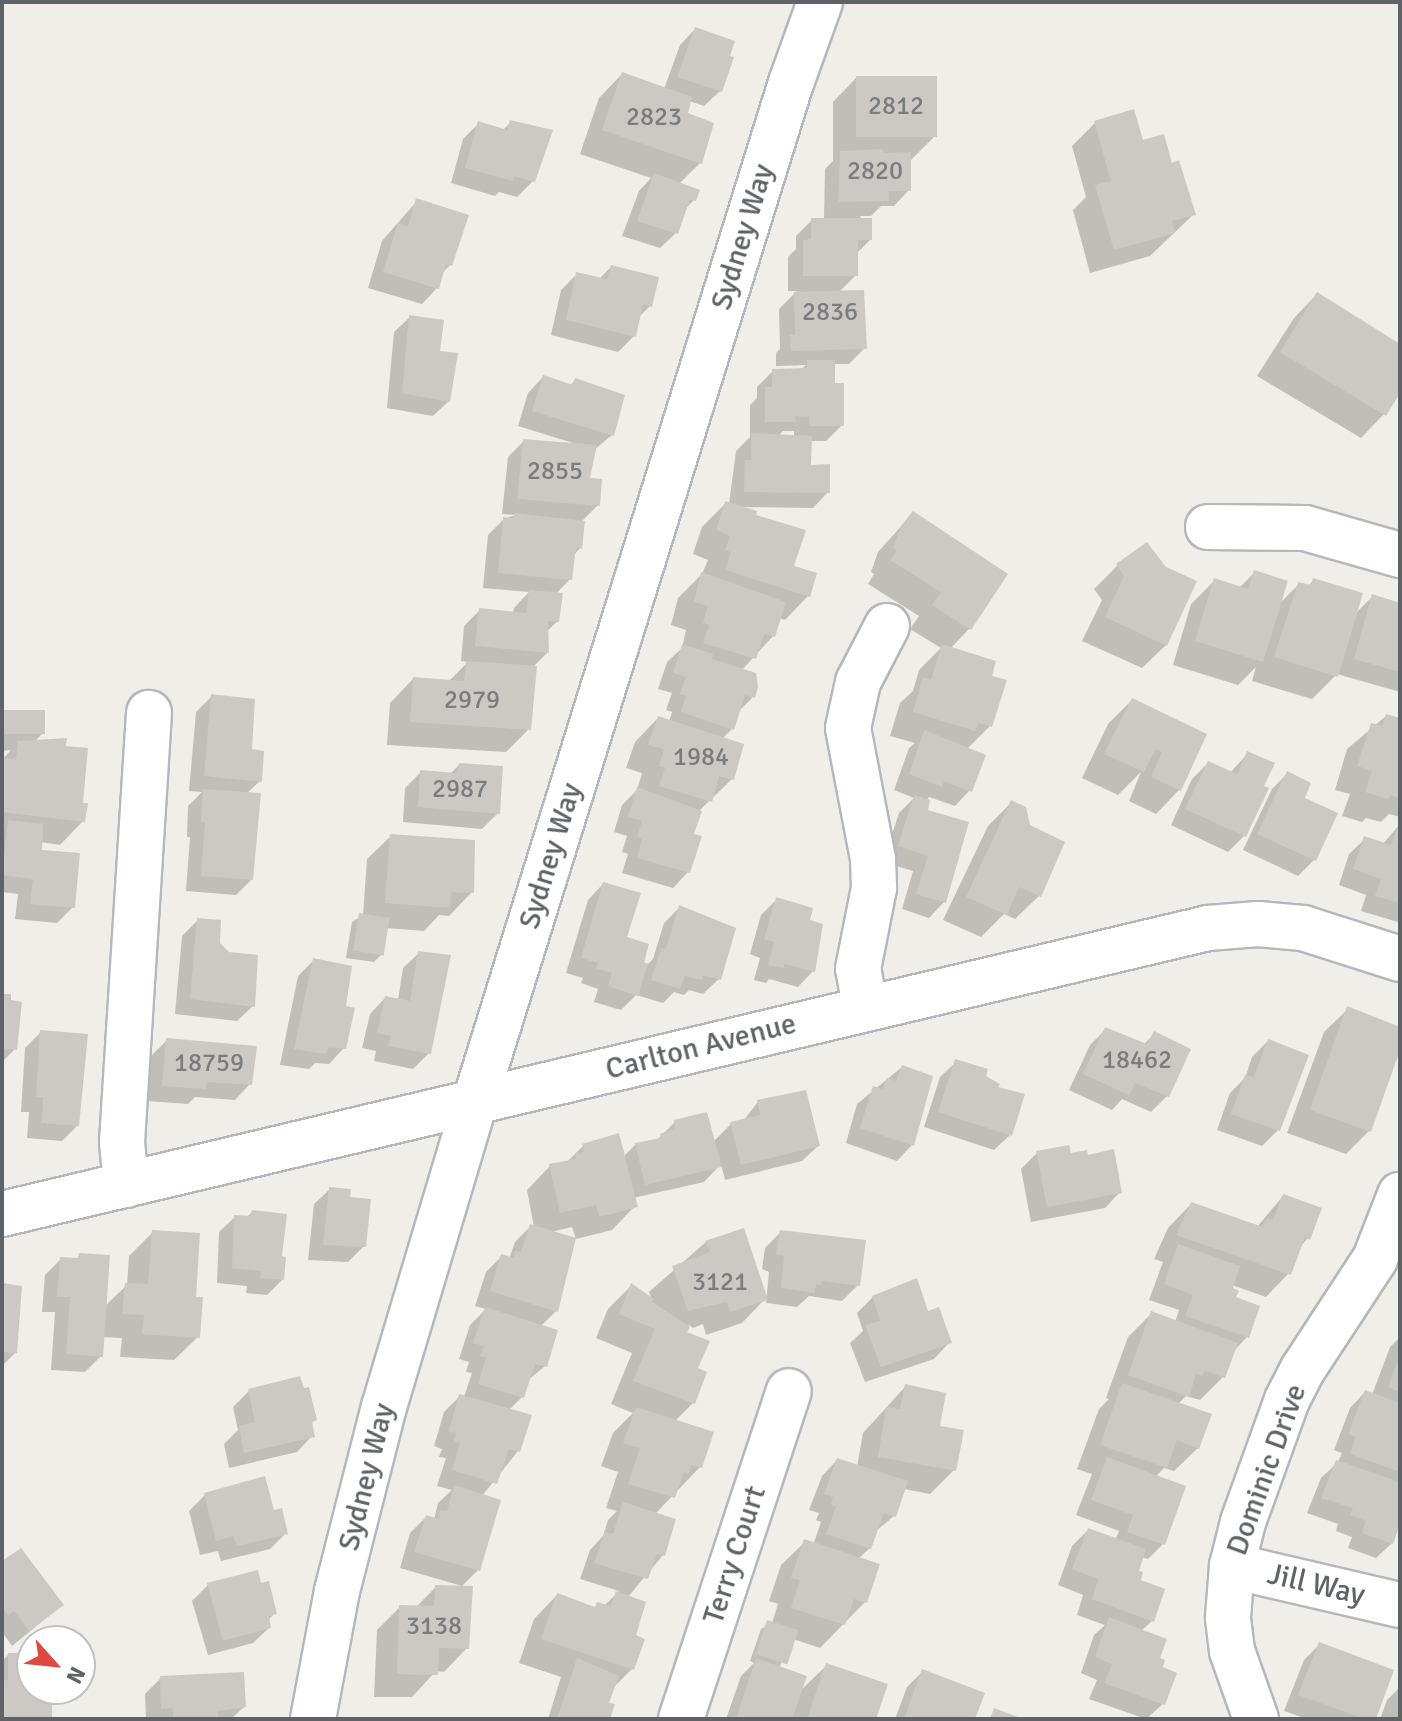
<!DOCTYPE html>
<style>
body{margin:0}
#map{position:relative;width:1402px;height:1721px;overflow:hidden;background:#f0eee8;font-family:Signika,sans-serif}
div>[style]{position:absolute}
.shadow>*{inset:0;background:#0003}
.building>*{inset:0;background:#ccc9c4;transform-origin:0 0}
.roads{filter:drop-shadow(2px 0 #b5b8bb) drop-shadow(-2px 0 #b5b8bb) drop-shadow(0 2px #b5b8bb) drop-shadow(0 -2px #b5b8bb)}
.minor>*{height:44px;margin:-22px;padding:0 22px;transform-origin:22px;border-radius:22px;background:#fff}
span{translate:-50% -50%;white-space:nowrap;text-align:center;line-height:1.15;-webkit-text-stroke:6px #fff;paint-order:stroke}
.number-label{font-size:26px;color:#7a7c7e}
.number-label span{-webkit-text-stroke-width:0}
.street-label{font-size:30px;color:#5f6367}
.frame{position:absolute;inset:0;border:4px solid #5f6367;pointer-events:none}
.north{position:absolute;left:16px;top:1625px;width:80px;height:80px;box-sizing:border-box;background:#fff;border:2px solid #bfc1c2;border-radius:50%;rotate:117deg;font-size:22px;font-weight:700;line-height:32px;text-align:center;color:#5f6367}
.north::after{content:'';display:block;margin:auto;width:28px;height:36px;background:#dd4841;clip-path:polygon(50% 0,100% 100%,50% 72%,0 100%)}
</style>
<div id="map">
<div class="shadow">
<i style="clip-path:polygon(695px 29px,720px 91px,704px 106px,689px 101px,685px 115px,700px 163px,679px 184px,694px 200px,685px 209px,676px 233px,660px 248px,622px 236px,639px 191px,651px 178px,580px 154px,599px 98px,622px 74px,664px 89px,680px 45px)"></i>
<i style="clip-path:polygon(evenodd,856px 78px,934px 137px,911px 160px,909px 190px,894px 206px,881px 206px,871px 216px,860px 216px,870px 240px,856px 254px,856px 275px,838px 293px,865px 348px,849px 364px,833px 364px,833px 385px,842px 425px,826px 441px,810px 441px,809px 467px,828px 492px,813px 508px,740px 507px,754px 516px,808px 596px,785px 620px,779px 618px,773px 636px,742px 670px,753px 697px,738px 712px,732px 729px,722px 739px,732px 779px,700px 810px,692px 835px,688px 872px,673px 888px,622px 873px,628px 854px,622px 852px,627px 836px,614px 832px,622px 805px,637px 790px,642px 773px,626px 768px,635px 742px,658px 718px,669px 722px,672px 712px,666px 710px,672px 693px,658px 689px,667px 662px,682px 648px,686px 630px,671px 625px,678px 598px,702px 574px,708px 560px,693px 554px,702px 527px,726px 503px,729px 504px,736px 451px,750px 437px,750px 405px,757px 398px,757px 387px,773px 371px,800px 370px,806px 365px,776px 366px,776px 353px,780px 349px,779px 309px,797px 291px,788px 291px,788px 257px,796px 249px,796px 236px,812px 220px,824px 220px,825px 169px,833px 161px,833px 102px,856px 78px,783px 431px,794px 431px,794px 437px,778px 436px,783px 431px)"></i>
<i style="clip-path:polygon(511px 122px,533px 181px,517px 197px,499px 192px,495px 196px,451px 183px,463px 139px,479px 123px,503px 130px)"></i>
<i style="clip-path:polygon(1095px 123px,1142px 143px,1171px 165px,1194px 214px,1150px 256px,1090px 273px,1073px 210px,1086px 197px,1072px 146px)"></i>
<i style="clip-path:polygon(417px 201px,450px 265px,441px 274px,437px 288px,422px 304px,368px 288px,382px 241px)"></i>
<i style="clip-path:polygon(611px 267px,650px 306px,638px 318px,634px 336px,618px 352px,551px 335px,561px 290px,577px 274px,599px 279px)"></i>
<i style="clip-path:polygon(1317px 294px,1400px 346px,1400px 389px,1384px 414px,1361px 438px,1257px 376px,1294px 318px)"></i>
<i style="clip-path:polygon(410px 317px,437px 352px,449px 401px,433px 416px,387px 408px,394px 332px)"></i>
<i style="clip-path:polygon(543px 377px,570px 386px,575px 380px,612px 435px,594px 450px,588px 479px,598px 505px,580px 523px,580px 548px,573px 556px,570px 579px,555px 595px,558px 621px,546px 632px,547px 653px,532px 668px,529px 729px,506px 752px,387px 745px,390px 703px,413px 679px,448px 682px,468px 662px,461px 661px,464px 626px,480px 610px,513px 614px,514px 608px,529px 592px,483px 588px,488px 535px,504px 519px,515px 515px,502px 514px,508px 457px,524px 441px,573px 443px,518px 426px,528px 393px)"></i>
<i style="clip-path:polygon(913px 513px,970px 628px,950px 649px,990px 677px,990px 726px,967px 749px,970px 790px,955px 806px,929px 797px,926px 801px,944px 902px,929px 918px,902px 909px,913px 871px,883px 862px,899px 813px,914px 798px,894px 790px,909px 748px,915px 743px,890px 736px,900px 703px,913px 691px,919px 670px,941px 648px,910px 629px,919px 616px,868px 584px,874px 574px,871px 572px,878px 552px)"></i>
<i style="clip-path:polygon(1118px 565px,1166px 645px,1142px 668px,1082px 641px,1102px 600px,1094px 589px)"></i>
<i style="clip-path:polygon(1255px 572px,1279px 604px,1299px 584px,1308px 586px,1314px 580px,1355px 614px,1372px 597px,1400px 605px,1400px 692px,1337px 674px,1312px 699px,1252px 681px,1256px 667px,1238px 685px,1173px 665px,1191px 604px,1215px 580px,1239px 588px)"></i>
<i style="clip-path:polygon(211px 697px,250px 751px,260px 781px,246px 794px,252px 879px,236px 895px,186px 891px,190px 837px,187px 837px,188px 806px,202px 792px,189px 791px,196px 712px)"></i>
<i style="clip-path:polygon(1132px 700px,1204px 735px,1179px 790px,1156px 814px,1129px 801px,1141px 772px,1118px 795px,1082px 778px,1108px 724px)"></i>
<i style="clip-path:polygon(2px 715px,43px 733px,34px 742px,80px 805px,83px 821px,60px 845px,40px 842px,39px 852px,73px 907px,57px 923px,15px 919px,18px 894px,2px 892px,2px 760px,11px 750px,2px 751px)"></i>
<i style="clip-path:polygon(1386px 716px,1400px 719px,1400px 817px,1389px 814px,1381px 822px,1366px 818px,1362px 822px,1342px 816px,1350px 794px,1335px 790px,1347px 749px)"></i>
<i style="clip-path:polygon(1248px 753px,1261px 787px,1266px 789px,1244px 836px,1228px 852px,1171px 825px,1192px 779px,1208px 763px,1230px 773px)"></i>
<i style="clip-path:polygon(459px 765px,498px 813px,482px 829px,403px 822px,405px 788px,421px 772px,450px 774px)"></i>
<i style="clip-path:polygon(1288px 773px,1302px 799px,1335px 814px,1314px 860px,1298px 876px,1243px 850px,1272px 789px)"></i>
<i style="clip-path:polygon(1012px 802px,1028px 827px,1039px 896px,1015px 919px,1004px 914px,981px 937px,943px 920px,988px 826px)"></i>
<i style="clip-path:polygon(1400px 824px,1400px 920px,1398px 922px,1361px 911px,1366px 895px,1339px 885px,1349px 854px,1365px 839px,1383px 844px)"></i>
<i style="clip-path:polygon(391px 836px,472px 892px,449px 916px,439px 915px,424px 931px,386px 928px,381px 955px,374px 962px,346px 958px,352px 922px,363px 915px,367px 859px)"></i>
<i style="clip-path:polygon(603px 884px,625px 938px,641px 964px,647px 965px,653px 959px,664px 923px,680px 907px,719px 979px,703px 994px,689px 990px,684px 995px,674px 992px,663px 1003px,636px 995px,621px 1010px,594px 1002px,598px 989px,581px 983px,583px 978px,566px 973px,588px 900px)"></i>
<i style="clip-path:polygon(776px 900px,808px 921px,813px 971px,798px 987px,769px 979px,766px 983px,754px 980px,760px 958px,750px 954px,761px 915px)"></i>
<i style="clip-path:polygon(198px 920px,218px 944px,253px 1006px,237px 1021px,175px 1014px,182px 936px)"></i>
<i style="clip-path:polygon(419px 953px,429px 1053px,413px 1069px,374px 1061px,376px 1051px,362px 1048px,370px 1014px,385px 998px,398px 1000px,403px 968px)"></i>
<i style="clip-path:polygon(313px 961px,344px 1048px,329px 1064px,315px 1063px,309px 1069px,280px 1065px,298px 976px)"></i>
<i style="clip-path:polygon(2px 996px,15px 1049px,2px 1062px)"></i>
<i style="clip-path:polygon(1348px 1009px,1400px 1029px,1400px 1044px,1369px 1131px,1346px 1154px,1287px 1133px,1324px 1032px)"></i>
<i style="clip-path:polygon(1105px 1030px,1143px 1045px,1154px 1034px,1167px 1096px,1151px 1112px,1122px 1099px,1112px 1110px,1069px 1090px,1090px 1045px)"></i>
<i style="clip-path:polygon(41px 1032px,77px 1126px,62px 1141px,27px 1138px,29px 1112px,21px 1112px,25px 1048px)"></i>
<i style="clip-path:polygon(167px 1040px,250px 1084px,235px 1100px,195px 1097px,188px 1104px,147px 1101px,151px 1056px)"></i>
<i style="clip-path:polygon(1268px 1041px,1278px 1130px,1262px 1146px,1217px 1130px,1230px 1093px,1245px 1078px,1252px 1057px)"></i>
<i style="clip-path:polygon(956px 1062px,984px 1077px,1010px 1135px,994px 1150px,924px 1127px,940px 1077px)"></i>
<i style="clip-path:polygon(902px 1067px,912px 1145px,897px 1161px,846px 1143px,857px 1104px)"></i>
<i style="clip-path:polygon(758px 1102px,818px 1146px,802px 1161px,725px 1180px,721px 1164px,704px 1182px,633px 1198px,635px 1206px,612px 1230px,576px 1239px,572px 1227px,551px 1232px,556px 1311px,540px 1327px,545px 1366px,527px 1381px,522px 1397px,509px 1410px,518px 1451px,482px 1496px,478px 1570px,462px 1586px,400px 1568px,410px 1533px,426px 1517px,434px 1520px,438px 1503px,452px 1490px,437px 1486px,446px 1458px,439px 1457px,442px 1449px,434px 1446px,444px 1412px,460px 1396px,464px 1397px,472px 1373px,466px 1372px,469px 1362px,459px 1359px,470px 1325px,486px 1309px,475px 1306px,486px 1272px,502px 1256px,509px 1259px,515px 1242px,531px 1226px,534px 1227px,527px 1190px,550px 1166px,566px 1163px,583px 1146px,623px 1157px,636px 1144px,656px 1141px,675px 1122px,713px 1142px,731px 1124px,743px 1121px)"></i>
<i style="clip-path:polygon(1037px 1153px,1069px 1155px,1120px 1192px,1105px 1208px,1031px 1222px,1021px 1169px)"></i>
<i style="clip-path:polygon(330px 1189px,348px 1199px,364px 1246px,348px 1262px,308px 1260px,314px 1204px)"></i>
<i style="clip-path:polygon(1283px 1196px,1308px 1238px,1299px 1248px,1289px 1273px,1266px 1297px,1232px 1285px,1247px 1337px,1233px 1352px,1223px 1377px,1200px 1400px,1186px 1396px,1178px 1404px,1198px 1448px,1174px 1471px,1164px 1468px,1155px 1477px,1163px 1544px,1148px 1559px,1141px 1557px,1136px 1572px,1152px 1621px,1141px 1631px,1158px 1659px,1163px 1704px,1146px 1719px,1089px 1699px,1097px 1680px,1081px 1673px,1094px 1635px,1105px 1625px,1077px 1615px,1083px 1595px,1058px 1585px,1072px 1546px,1088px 1530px,1115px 1540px,1119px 1531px,1076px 1515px,1092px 1474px,1077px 1469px,1099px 1409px,1109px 1399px,1106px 1398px,1128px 1337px,1151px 1314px,1175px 1322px,1179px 1310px,1149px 1300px,1163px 1262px,1154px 1259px,1168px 1228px,1191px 1204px,1257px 1227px)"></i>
<i style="clip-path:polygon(252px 1212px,280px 1257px,282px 1280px,267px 1295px,246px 1293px,247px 1286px,217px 1283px,219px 1232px,235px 1217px,247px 1217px)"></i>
<i style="clip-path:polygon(153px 1232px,194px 1299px,198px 1337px,174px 1360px,120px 1357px,122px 1338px,102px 1337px,101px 1356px,85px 1372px,51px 1370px,55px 1312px,42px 1312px,45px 1275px,61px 1259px,75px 1260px,80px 1255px,105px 1306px,127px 1285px,129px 1256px)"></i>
<i style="clip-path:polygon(781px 1232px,858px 1285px,842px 1301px,809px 1296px,797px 1307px,766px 1303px,769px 1272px,762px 1269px,765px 1248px)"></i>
<i style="clip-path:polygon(706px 1242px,765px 1299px,742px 1323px,706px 1335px,703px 1324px,693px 1328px,689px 1325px,684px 1333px,696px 1369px,693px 1403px,675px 1421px,700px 1467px,655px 1514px,663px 1555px,628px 1597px,633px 1636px,632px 1669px,611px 1690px,607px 1704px,608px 1719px,548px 1719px,561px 1677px,519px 1663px,534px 1619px,557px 1595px,594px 1609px,604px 1606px,619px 1591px,580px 1579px,590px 1550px,603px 1536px,608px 1520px,617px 1511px,606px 1508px,618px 1472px,601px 1466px,613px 1433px,633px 1413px,611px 1404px,632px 1353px,596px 1338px,608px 1309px,631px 1286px,652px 1300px,649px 1292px)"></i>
<i style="clip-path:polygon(2px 1285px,16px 1352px,2px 1366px)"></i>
<i style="clip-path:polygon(873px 1297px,927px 1314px,949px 1343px,934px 1359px,865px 1382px,850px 1343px,863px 1331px,857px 1313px)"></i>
<i style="clip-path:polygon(1400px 1337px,1400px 1518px,1392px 1543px,1376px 1558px,1348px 1548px,1352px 1537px,1336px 1531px,1338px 1524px,1307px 1513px,1321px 1478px,1338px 1462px,1342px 1453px,1334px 1450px,1350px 1408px,1365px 1392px,1372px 1395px,1390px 1347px)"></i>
<i style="clip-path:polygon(905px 1387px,938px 1428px,954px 1470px,930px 1494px,904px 1489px,894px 1516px,876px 1531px,870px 1548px,858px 1559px,865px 1602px,820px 1648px,793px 1639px,779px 1668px,799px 1692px,827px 1665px,874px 1719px,726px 1719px,741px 1676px,754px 1663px,750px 1661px,761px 1629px,772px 1623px,778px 1604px,769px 1601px,781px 1565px,805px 1542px,813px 1545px,821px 1522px,816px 1520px,819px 1513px,809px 1510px,822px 1476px,837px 1460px,857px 1467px,863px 1433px)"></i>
<i style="clip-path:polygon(249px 1391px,315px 1420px,310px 1424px,312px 1436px,297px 1452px,229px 1468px,224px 1444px,238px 1430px,233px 1407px)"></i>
<i style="clip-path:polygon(205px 1495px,273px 1513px,286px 1533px,270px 1549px,221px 1561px,218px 1551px,200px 1555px,189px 1511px)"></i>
<i style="clip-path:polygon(2px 1565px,62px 1605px,12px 1646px,2px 1632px)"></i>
<i style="clip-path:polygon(208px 1585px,275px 1613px,268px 1620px,269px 1628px,253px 1643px,208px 1655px,192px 1601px)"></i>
<i style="clip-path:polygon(436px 1587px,467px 1648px,444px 1672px,436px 1671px,412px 1697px,374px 1697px,377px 1630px,400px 1607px,416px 1607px)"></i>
<i style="clip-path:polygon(1320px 1644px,1374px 1719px,1307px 1719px,1284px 1711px,1304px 1660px)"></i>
<i style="clip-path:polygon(8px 1655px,32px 1655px,32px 1689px,50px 1689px,50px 1719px,2px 1719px,2px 1661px)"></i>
<i style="clip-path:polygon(922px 1672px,973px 1719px,895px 1719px,907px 1687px)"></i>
<i style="clip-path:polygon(161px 1678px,244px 1707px,231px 1719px,146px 1719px,145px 1694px)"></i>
<i style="clip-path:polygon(1400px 1687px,1400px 1719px,1380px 1719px,1387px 1700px)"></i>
</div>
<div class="building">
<i style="clip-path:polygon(695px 27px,735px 41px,730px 56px,734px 57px,722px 92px,677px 77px)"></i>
<i style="clip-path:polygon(622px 72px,692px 97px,688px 113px,714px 123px,702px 164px,602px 130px)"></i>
<i style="left:856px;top:76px;width:81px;height:61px"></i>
<i style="clip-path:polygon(1134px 109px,1143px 140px,1164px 134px,1172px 163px,1179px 160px,1196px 215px,1172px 221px,1175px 233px,1114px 250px,1095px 185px,1111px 181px,1094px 121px)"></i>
<i style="clip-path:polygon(510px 120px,553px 130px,535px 182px,514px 176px,513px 181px,465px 168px,478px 121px,507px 130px)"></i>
<i style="clip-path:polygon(883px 149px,884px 153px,911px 152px,911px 191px,889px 191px,889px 201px,838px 202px,840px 151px)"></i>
<i style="clip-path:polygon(654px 173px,700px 190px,696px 201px,690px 199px,678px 234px,637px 221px)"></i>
<i style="clip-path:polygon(416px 198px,469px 215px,452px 266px,446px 264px,439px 289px,383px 272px,398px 223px,408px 227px)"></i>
<i style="clip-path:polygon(811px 218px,872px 218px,872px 240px,858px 240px,858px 276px,803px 276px,803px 240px,811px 239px)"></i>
<i style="clip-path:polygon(611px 265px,659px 277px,652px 307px,643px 304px,636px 337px,566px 320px,576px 272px,607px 279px)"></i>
<i style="clip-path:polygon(864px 290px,867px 349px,791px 351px,790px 335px,795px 335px,794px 292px)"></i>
<i style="clip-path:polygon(1317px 292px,1400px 344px,1400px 393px,1386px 416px,1280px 352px)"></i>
<i style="clip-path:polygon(409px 315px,444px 320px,440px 351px,458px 353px,450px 402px,402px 393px)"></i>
<i style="clip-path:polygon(807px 360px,835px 360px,835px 383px,844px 383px,844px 426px,809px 426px,809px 417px,795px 416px,796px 422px,765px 422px,765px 387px,772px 387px,772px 369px,807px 368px)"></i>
<i style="clip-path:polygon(543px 375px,573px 385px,575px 378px,625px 395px,614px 436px,532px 411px)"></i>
<i style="clip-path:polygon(751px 433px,812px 436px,811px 465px,830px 464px,830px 493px,744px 492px,745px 460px,751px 460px)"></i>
<i style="clip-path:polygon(523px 439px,597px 445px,590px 478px,602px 479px,600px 506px,517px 499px)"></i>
<i style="clip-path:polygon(725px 501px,757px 511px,756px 515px,806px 530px,794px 566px,817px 573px,810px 597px,725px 570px,731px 552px,725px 550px,730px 536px,716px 530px)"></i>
<i style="clip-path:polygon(913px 511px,1008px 574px,971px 630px,932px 605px,941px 592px,890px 560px,897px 550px,893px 548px,901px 526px)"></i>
<i style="clip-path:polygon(514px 513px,585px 521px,582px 549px,576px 548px,572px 580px,498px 573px,503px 517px,513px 518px)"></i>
<i style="clip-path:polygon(1147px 542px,1166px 567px,1197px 581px,1167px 646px,1105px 617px,1124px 576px,1116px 564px)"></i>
<i style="clip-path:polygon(1254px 570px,1288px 581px,1263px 662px,1195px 641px,1214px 578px,1248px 589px)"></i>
<i style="clip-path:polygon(701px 572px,786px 602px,775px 637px,764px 634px,756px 659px,703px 643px,709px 625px,703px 623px,708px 606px,694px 602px)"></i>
<i style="clip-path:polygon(1313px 578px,1363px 593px,1338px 677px,1274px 657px,1298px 582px,1311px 585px)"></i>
<i style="clip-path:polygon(529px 590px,563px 593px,559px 622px,548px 621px,549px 653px,475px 646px,479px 608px,526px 613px)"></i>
<i style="clip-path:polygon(1372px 594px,1400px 603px,1400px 672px,1354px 659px)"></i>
<i style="clip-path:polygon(682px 644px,713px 654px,712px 659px,756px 673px,758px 687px,755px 698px,745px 695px,734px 730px,681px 712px,686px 696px,680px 694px,686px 677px,673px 673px)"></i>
<i style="clip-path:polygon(942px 644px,996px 661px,992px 676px,1007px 680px,992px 727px,978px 723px,975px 731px,913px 712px,923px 677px,931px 680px)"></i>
<i style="clip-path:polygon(466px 661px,537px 666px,531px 730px,410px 722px,413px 677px,464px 681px)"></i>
<i style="clip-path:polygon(211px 694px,255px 699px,252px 749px,264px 751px,262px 782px,204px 776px)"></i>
<i style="clip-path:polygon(1132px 698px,1207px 734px,1181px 791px,1151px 777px,1162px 752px,1156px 749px,1144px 772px,1104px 754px)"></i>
<i style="left:45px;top:710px;width:24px;height:43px;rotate:90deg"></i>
<i style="clip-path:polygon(1386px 714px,1400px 718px,1400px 798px,1390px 795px,1388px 799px,1365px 792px,1372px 771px,1357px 766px,1371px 723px,1382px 726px)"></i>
<i style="clip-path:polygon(658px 716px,744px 744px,734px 780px,719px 776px,712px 802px,659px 786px,665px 768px,659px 766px,664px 749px,648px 745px)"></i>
<i style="clip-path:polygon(924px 730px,986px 755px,972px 792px,944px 781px,942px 787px,909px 774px)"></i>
<i style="clip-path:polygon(67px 738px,66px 746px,88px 748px,83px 803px,88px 803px,85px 822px,2px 812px,4px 758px,16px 760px,18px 741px)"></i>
<i style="clip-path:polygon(1247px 751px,1275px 763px,1264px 786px,1269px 788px,1246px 837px,1185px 809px,1208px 761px,1237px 774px)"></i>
<i style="clip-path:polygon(459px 763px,503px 766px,500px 814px,418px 807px,420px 770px,457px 773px)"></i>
<i style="clip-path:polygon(1287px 771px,1311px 783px,1305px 798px,1338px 813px,1316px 861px,1257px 834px)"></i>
<i style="clip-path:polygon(637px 787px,702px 811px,694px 834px,702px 836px,690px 873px,637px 858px,642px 838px,637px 837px,642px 821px,628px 817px)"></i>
<i style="clip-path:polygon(203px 789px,261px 793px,253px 880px,201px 876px,205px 822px,201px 822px)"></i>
<i style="clip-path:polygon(914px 795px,930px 800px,928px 810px,969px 822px,946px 903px,916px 894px,928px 856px,898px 846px)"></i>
<i style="clip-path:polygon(1011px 800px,1026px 807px,1030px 825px,1065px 842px,1041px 897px,1019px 887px,1007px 915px,966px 897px)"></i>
<i style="clip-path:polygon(8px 820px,43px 824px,42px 850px,80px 853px,75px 908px,30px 904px,33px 879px,2px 875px)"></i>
<i style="clip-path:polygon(1400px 822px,1400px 903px,1375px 896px,1381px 879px,1353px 869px,1364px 836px,1391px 845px)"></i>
<i style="clip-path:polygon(390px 834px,475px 840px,474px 893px,451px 892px,450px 908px,385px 903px)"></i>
<i style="clip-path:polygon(603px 882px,641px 893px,627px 937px,649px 944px,644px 963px,648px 963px,638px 996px,608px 986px,612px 973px,596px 968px,598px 963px,581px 958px)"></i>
<i style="clip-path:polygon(776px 897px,813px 908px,810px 920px,823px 924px,815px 972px,785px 964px,783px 968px,768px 965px,774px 942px,764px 939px)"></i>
<i style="clip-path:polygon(679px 905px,736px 928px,721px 980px,703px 975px,702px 980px,685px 976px,680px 989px,651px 980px,661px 948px,666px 949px)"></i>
<i style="left:359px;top:913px;width:31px;height:38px;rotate:9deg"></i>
<i style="clip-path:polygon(197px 918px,221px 920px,220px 943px,229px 952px,258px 955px,255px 1007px,190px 999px)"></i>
<i style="clip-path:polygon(418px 951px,451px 955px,431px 1054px,388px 1046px,391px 1036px,377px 1033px,385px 996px,410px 1001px)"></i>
<i style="clip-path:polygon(313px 958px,352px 966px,346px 1006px,355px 1008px,346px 1049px,329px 1047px,326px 1054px,294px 1049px)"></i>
<i style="clip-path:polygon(2px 994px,11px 994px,11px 1000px,22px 1002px,17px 1050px,2px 1048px)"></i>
<i style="clip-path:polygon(1347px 1006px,1400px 1027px,1400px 1050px,1371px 1132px,1310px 1110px)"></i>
<i style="clip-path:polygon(1105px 1027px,1147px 1044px,1154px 1031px,1191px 1049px,1169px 1097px,1135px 1083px,1129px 1095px,1083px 1074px)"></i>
<i style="clip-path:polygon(40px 1030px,88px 1034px,79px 1126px,42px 1123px,43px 1097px,36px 1097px)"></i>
<i style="clip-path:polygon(166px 1038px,257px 1046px,252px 1085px,207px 1082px,206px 1089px,162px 1086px)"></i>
<i style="clip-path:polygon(1268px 1039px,1309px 1055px,1280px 1131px,1231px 1114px,1245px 1075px,1254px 1077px)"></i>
<i style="clip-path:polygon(955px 1059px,988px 1069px,986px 1076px,1000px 1084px,998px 1087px,1025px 1094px,1012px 1136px,938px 1112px)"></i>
<i style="clip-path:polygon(902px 1065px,933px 1076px,914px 1146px,860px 1128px,873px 1086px,883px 1089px,887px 1078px,896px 1081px)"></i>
<i style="clip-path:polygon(806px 1090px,820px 1146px,741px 1165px,730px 1122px,760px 1115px,757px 1100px)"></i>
<i style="clip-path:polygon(707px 1112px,722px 1167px,645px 1185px,635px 1143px,661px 1138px,660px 1134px,675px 1128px,674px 1120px)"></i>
<i style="clip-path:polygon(619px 1133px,638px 1207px,599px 1217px,596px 1205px,560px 1213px,549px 1164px,576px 1159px,575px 1153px,584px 1152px,582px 1144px)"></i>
<i style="clip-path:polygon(1069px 1145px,1071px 1153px,1087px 1150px,1088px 1155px,1114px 1149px,1122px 1193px,1047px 1207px,1036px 1151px)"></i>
<i style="clip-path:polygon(329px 1187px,351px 1189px,350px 1197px,371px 1199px,366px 1247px,323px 1245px)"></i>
<i style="clip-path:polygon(1283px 1194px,1322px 1208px,1310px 1240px,1305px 1237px,1291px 1275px,1176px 1235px,1191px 1202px,1263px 1227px,1267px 1218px,1273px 1220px)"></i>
<i style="clip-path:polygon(252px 1210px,287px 1214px,282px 1256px,286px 1257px,284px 1280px,260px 1278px,261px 1271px,232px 1268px,234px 1215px,251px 1216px)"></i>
<i style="clip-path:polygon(530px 1224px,576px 1238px,558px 1312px,490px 1291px,501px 1254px,514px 1258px,515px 1251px,521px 1252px)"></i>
<i style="clip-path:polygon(744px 1228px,768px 1300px,730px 1312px,727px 1302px,688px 1311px,672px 1266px,710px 1252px,705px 1241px)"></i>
<i style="clip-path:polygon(152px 1230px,200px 1233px,196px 1297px,203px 1297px,200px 1338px,142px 1334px,144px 1315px,122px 1314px,125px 1283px,148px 1284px)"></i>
<i style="clip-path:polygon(780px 1230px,866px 1240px,860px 1286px,822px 1281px,821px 1285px,816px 1284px,815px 1293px,781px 1288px,784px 1256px,776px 1254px)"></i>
<i style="clip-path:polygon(1178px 1244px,1240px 1266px,1233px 1288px,1239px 1291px,1236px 1297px,1260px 1306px,1249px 1338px,1185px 1316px,1193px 1295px,1164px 1284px)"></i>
<i style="clip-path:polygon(79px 1253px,110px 1255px,103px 1357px,66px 1354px,70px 1297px,57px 1297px,60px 1257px,78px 1258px)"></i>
<i style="clip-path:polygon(917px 1278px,928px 1311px,939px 1307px,952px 1343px,881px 1367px,865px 1325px,880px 1321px,872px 1296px)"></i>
<i style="clip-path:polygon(2px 1283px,22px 1286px,17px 1353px,2px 1352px)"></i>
<i style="clip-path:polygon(631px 1283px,654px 1299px,652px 1302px,690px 1327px,687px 1332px,710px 1341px,698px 1368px,707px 1372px,695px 1404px,633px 1381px,655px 1329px,619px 1314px)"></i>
<i style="clip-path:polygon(485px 1307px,558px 1330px,547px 1367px,535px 1364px,524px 1398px,478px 1384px,486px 1358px,480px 1356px,484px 1346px,473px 1343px)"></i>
<i style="clip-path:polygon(1151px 1311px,1238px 1343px,1225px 1378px,1205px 1371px,1202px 1376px,1196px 1374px,1189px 1397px,1128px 1375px)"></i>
<i style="clip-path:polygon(1400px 1355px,1400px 1392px,1388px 1387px)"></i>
<i style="clip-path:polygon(300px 1376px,304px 1388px,309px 1387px,317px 1420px,312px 1422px,315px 1437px,244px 1453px,239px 1426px,255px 1422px,248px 1389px)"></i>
<i style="clip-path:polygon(1122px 1383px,1212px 1414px,1199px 1449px,1177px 1440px,1167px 1468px,1100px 1445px)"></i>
<i style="clip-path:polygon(905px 1384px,946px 1393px,940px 1426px,964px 1430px,956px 1471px,878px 1457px,886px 1407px,900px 1409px)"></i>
<i style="clip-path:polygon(1365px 1390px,1400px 1403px,1400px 1472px,1350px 1454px,1356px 1437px,1348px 1434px)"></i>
<i style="clip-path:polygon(459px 1394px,532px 1415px,520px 1452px,509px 1449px,497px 1484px,452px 1470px,460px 1443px,454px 1441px,456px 1433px,449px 1431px)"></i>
<i style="clip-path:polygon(636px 1407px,714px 1432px,702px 1468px,691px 1465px,689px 1474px,684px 1472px,675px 1498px,628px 1484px,640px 1448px,623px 1443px)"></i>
<i style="clip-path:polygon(1107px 1457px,1186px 1486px,1165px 1545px,1127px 1532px,1133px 1515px,1091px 1500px)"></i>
<i style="clip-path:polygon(837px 1458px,908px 1481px,896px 1517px,884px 1513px,871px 1549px,826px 1534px,836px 1507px,831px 1504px,833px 1497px,824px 1494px)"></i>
<i style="clip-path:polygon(1336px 1460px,1400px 1482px,1400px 1524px,1393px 1544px,1362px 1533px,1366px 1521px,1350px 1515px,1353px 1508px,1321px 1498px)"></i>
<i style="clip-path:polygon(265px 1476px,274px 1510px,282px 1508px,288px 1534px,237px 1546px,233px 1536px,216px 1541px,204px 1493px)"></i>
<i style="clip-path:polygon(454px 1485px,501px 1500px,480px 1571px,414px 1552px,426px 1515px,438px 1519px,440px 1510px,447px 1511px)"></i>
<i style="clip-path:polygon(623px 1502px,676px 1519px,665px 1556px,657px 1554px,648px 1579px,594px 1563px,605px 1532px,613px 1534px)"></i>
<i style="clip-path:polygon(1088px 1528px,1146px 1549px,1139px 1571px,1143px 1572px,1141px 1580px,1165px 1589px,1154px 1622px,1092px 1599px,1098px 1579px,1072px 1569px)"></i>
<i style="clip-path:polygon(804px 1539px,880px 1564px,867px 1603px,854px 1599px,845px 1625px,791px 1608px,800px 1580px,791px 1578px)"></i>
<i style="clip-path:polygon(21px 1548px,64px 1605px,29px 1631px,14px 1611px,8px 1615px,2px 1608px,2px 1561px)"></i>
<i style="clip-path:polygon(258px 1570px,261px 1583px,269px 1581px,277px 1614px,269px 1616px,271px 1628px,223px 1641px,207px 1583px)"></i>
<i style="clip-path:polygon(435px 1585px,473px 1586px,469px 1649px,439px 1648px,438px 1675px,397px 1674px,399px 1605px,434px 1606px)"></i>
<i style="clip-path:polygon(616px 1591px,646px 1602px,636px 1635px,645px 1639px,634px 1670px,541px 1639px,557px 1593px,595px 1607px,597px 1602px,611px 1606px)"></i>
<i style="clip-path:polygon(1109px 1617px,1167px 1639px,1160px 1658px,1165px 1660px,1163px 1667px,1177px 1673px,1165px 1705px,1104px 1683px,1112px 1664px,1095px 1657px)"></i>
<i style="left:767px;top:1620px;width:33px;height:36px;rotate:18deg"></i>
<i style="clip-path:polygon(1319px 1642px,1394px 1670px,1376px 1719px,1365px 1719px,1298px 1695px)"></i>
<i style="clip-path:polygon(8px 1653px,32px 1653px,32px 1689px,52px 1689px,52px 1719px,2px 1719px,2px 1681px,8px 1680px)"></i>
<i style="clip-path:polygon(577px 1658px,619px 1676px,609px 1703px,615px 1704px,610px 1719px,557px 1719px)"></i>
<i style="clip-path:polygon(756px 1658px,807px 1676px,792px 1719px,736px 1719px)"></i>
<i style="clip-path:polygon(826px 1663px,888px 1684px,876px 1719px,807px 1719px)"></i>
<i style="clip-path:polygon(922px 1669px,985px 1693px,975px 1719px,904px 1719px)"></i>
<i style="clip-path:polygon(244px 1672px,246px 1707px,218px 1711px,218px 1719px,173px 1719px,173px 1708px,161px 1709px,160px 1676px)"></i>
<i style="clip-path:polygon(994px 1708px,1023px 1719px,990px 1719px)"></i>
</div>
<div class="roads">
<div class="minor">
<i style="left:1208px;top:527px;width:97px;rotate:0.6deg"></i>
<i style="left:1305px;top:528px;width:99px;rotate:15.9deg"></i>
<i style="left:865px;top:1007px;width:39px;rotate:-100deg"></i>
<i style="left:858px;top:969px;width:83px;rotate:-78.8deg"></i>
<i style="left:874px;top:888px;width:29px;rotate:-92deg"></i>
<i style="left:873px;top:859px;width:133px;rotate:-100.8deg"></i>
<i style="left:848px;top:728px;width:47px;rotate:-77.7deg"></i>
<i style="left:858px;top:682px;width:63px;rotate:-62.6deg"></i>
<i style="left:126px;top:1185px;width:43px;rotate:-95.3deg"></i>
<i style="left:122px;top:1142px;width:430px;rotate:-86.4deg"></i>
<i style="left:2px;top:1214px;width:1239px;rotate:-13.34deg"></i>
<i style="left:1208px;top:928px;width:50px;rotate:-4.6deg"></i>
<i style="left:1258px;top:924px;width:45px;rotate:5.1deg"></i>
<i style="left:1303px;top:928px;width:102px;rotate:17.7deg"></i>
<i style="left:1232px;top:1566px;width:172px;rotate:13.1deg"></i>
<i style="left:313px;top:1719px;width:130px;rotate:-79.4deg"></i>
<i style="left:337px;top:1591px;width:190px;rotate:-75.7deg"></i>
<i style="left:384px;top:1407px;width:319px;rotate:-73.4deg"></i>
<i style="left:475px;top:1101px;width:1066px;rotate:-72.76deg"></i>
<i style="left:791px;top:83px;width:86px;rotate:-70.3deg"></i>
<i style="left:681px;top:1719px;width:345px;rotate:-71.8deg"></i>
<i style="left:1256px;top:1719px;width:72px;rotate:-109.4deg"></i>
<i style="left:1232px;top:1651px;width:34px;rotate:-97deg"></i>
<i style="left:1228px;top:1617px;width:51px;rotate:-85.5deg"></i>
<i style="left:1232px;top:1566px;width:45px;rotate:-76deg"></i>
<i style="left:1243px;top:1522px;width:130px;rotate:-70.2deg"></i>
<i style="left:1287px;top:1400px;width:35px;rotate:-63deg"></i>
<i style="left:1303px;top:1369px;width:131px;rotate:-56.8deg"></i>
<i style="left:1375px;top:1259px;width:69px;rotate:-68.7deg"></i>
</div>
</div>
<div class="number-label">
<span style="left:896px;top:107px">2812</span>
<span style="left:654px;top:118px">2823</span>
<span style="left:875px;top:172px">2820</span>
<span style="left:830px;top:313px">2836</span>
<span style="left:555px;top:472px">2855</span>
<span style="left:472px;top:701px">2979</span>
<span style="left:701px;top:758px">1984</span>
<span style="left:460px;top:790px">2987</span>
<span style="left:1137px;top:1061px">18462</span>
<span style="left:209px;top:1064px">18759</span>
<span style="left:720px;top:1283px">3121</span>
<span style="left:434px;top:1627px">3138</span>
</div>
<div class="street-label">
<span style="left:743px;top:237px;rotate:-73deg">Sydney Way</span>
<span style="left:551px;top:856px;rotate:-73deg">Sydney Way</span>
<span style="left:701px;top:1047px;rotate:-14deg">Carlton Avenue</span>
<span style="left:1267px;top:1470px;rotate:-70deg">Dominic Drive</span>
<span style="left:367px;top:1477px;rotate:-76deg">Sydney Way</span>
<span style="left:735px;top:1555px;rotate:-72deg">Terry Court</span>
<span style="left:1316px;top:1585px;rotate:13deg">Jill Way</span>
</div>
<div class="frame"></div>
<div class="north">N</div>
</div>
